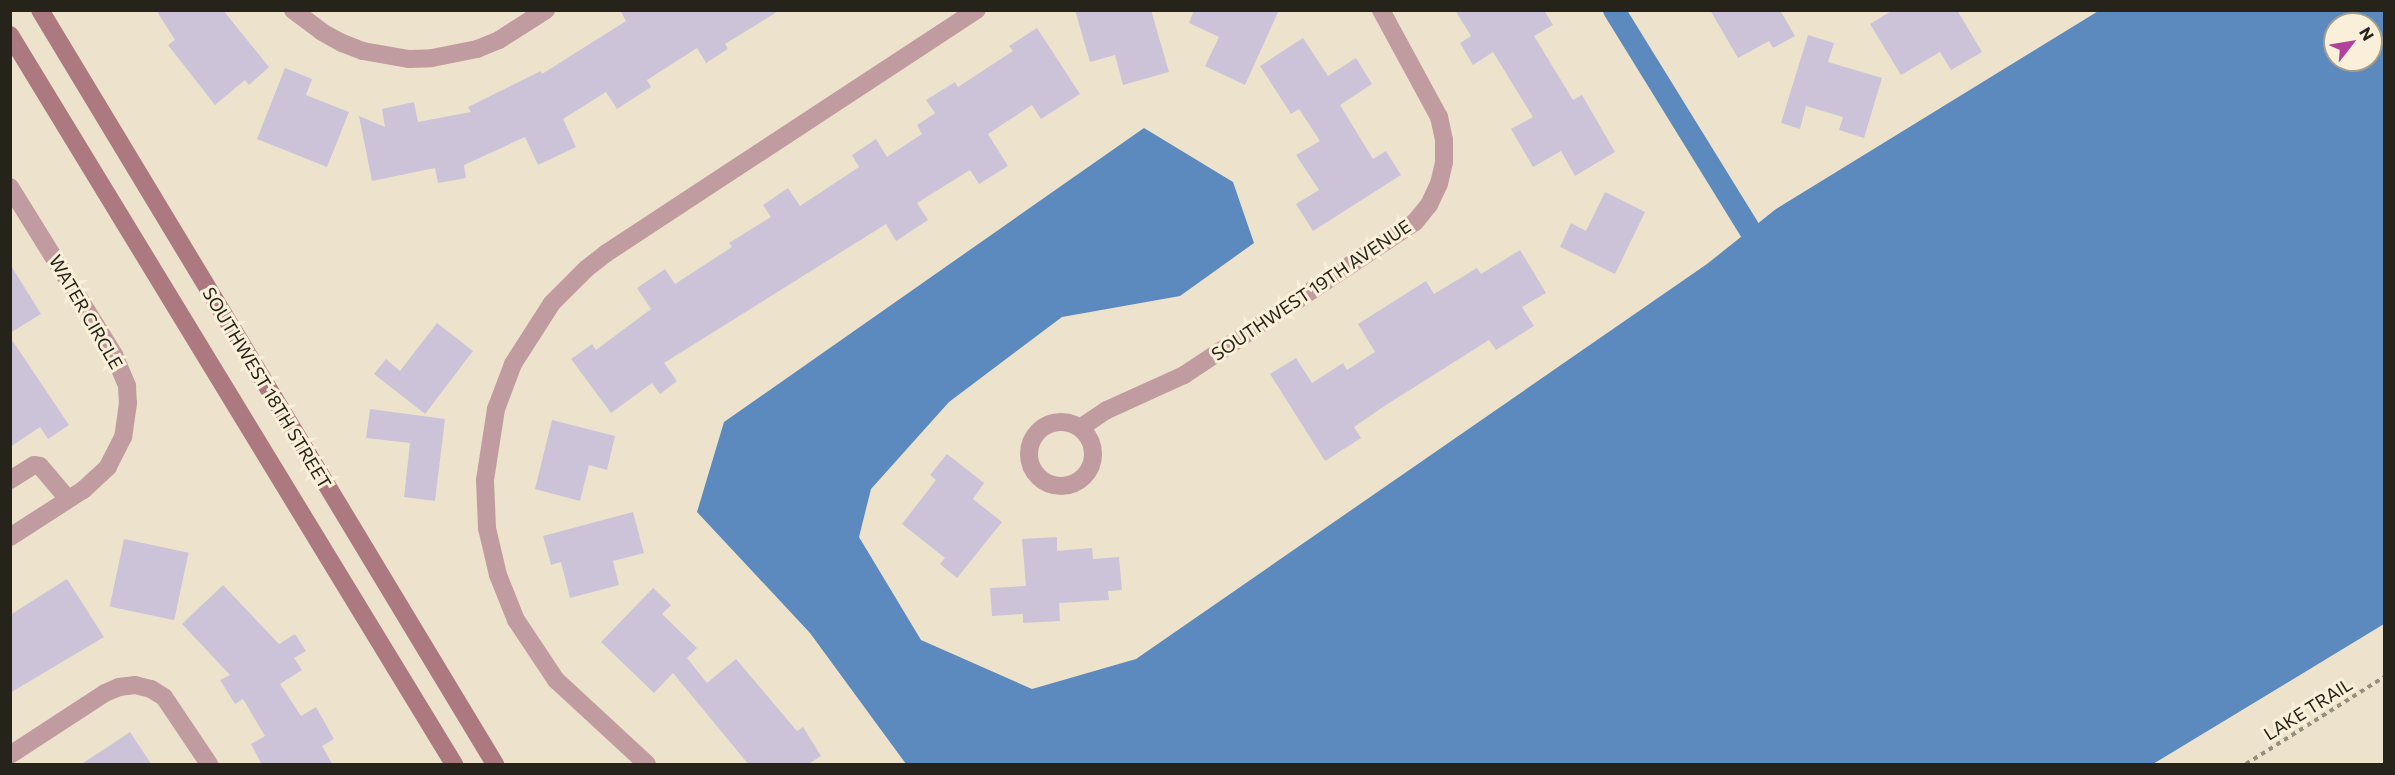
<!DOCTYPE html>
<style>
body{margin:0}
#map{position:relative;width:2395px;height:775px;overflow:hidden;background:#ede3cc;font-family:Commissioner,sans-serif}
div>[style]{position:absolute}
.water>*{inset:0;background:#5c89be}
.canal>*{height:22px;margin:-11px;padding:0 11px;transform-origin:11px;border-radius:11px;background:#5c89be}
.building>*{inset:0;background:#ccc3d9;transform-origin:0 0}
.path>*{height:4px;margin-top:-2px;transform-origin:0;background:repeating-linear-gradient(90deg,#968f7e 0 4.5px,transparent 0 9px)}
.street>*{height:18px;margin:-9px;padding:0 9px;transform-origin:9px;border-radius:9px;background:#c09ca1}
.street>.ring{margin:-9px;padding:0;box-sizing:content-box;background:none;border:18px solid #c09ca1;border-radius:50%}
.secondary>*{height:18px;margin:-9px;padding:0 9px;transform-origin:9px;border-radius:9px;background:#ac7981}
span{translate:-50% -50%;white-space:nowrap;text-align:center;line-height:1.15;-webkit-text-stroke:6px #faf0d9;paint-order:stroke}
.street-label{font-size:18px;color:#26231a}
.frame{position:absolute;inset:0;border:12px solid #26231a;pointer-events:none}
.north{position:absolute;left:2323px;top:12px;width:60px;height:60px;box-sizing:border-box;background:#faf0d9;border:2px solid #a59e8d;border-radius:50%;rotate:59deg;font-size:16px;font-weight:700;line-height:24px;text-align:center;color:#26231a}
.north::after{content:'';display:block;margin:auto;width:21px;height:27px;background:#b1419d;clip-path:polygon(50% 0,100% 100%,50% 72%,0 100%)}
</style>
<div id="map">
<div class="water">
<i style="clip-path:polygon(evenodd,2100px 10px,2384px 11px,2384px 624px,2153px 764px,906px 764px,810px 633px,697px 512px,724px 422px,1144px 128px,1233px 182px,1254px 243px,1180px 296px,1062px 317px,949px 402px,871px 489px,859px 537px,921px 640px,1032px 689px,1136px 659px,1707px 264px,1776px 209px,2100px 10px,2335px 24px,2371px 24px,2371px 60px,2335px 60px,2335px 24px)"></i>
</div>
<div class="canal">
<i style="left:1614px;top:10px;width:259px;rotate:58.3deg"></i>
</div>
<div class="building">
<i style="clip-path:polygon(156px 10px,223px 10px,269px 67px,249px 85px,245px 80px,215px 105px,168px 45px,175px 40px)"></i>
<i style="clip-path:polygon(620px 10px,780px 10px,725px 44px,728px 49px,706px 63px,697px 48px,647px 80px,651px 87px,617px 109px,606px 92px,563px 119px,576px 147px,538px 165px,525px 137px,464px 165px,466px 178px,438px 183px,435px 168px,372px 181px,359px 116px,385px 127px,382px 109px,414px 102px,418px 122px,471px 112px,468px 107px,541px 71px,542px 74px,626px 21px)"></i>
<i style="clip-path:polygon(1075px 10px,1151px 10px,1169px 72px,1123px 85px,1115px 55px,1090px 62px)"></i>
<i style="clip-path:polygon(1194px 10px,1279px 10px,1245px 85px,1205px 66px,1219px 37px,1189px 23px)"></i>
<i style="clip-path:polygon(1455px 10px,1544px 10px,1553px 25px,1534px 36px,1573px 100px,1582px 95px,1615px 152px,1575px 176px,1561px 151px,1533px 167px,1511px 129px,1533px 117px,1493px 52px,1473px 65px,1460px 43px,1471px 36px)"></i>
<i style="clip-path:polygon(1710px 10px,1780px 10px,1795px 36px,1773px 48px,1769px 41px,1738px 58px)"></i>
<i style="clip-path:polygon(1893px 10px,1957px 10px,1982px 52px,1951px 70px,1940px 52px,1901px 75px,1870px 24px)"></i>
<i style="clip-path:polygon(1037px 28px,1080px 94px,1041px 119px,1032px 105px,988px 134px,1008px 166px,979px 184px,970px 170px,917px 203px,928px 220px,896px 241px,886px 224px,664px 363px,677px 381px,660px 394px,652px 383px,611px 413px,571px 359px,592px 344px,596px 350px,651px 309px,637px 288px,665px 269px,675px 284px,732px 247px,729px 243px,771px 217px,763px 205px,788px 188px,800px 206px,859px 167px,852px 155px,876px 139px,887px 157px,922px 134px,917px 125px,935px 113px,926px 100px,955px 82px,958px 87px,1013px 51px,1009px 46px)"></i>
<i style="clip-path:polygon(1808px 35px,1834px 43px,1828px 62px,1882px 78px,1864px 138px,1839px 130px,1843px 117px,1806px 106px,1800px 129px,1781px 123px)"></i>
<i style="clip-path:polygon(1303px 38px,1328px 76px,1356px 58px,1372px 84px,1340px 105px,1373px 159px,1386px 151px,1401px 175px,1313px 231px,1296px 204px,1319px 190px,1296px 155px,1320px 141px,1299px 109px,1291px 114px,1260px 66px)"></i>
<i style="clip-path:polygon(285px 68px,312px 79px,306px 95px,349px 112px,327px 167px,257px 139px)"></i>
<i style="clip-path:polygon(1605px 192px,1645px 212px,1615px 274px,1560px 247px,1571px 223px,1586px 231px)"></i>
<i style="clip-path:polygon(1520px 250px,1546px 293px,1522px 307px,1534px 326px,1496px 350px,1489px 340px,1386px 405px,1354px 427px,1361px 438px,1325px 461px,1270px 374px,1296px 358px,1312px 383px,1343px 363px,1347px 370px,1375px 352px,1358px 324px,1426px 281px,1434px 294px,1477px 268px,1481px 274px)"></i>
<i style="clip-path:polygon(10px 264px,41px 314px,10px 333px)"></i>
<i style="clip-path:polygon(437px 323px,473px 351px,425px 414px,374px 374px,386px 359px,400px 371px)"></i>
<i style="clip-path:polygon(10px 337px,69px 425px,48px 439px,40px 427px,10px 447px)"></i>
<i style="clip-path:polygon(370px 409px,445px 419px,435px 501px,404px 497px,410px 443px,366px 438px)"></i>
<i style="clip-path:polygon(552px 420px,615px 436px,607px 470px,589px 465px,580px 501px,535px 489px)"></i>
<i style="clip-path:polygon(947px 454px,984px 483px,973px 499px,1002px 522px,957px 578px,940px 564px,945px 558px,902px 524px,936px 480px,930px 475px)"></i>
<i style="clip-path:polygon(633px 512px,644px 553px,613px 561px,619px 585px,570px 598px,561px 562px,551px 565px,543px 536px)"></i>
<i style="clip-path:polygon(1057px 537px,1057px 551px,1092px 548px,1093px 559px,1119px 557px,1122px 590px,1108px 591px,1109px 600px,1059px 603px,1060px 621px,1023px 623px,1023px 614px,992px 616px,990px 588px,1026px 586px,1022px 539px)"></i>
<i style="left:124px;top:539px;width:66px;height:69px;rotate:12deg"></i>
<i style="clip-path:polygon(67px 579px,104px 637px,10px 693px,10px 615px)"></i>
<i style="clip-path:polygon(223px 585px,279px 644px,295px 634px,306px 651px,294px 658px,302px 670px,280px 684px,301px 716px,316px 707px,334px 739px,322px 746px,333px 765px,262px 765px,251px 744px,265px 736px,243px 699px,235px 704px,220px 680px,230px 675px,182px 624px)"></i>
<i style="clip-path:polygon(653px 588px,671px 605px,662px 614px,697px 648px,687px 658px,707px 683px,736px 659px,797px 731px,803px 727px,821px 756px,807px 765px,749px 765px,673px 673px,654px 693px,601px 642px)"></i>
<i style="clip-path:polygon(130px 732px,152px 765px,80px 765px,106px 748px)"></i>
</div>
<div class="path">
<i style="left:2246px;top:764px;width:163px;rotate:-32.2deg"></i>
</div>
<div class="street">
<i style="left:293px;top:10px;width:36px;rotate:37deg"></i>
<i style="left:322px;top:32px;width:23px;rotate:29deg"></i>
<i style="left:342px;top:43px;width:22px;rotate:21deg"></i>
<i style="left:363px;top:51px;width:47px;rotate:9.9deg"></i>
<i style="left:409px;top:59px;width:23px;rotate:-2deg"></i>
<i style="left:432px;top:58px;width:46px;rotate:-11.3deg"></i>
<i style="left:477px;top:49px;width:24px;rotate:-22deg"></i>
<i style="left:499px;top:40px;width:56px;rotate:-32.6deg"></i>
<i style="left:10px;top:187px;width:198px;rotate:58.2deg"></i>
<i style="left:114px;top:355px;width:34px;rotate:67deg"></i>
<i style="left:127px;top:386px;width:17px;rotate:87deg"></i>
<i style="left:128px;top:403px;width:34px;rotate:98deg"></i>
<i style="left:123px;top:437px;width:34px;rotate:117deg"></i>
<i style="left:108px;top:467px;width:34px;rotate:137deg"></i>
<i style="left:83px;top:490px;width:87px;rotate:147.2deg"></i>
<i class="ring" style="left:1029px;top:422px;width:46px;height:46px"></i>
<i style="left:1080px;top:428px;width:32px;rotate:-34deg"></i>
<i style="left:1107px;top:410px;width:85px;rotate:-24.4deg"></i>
<i style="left:1184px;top:375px;width:277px;rotate:-33.5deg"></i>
<i style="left:1415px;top:222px;width:22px;rotate:-51deg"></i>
<i style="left:1429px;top:205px;width:23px;rotate:-65deg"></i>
<i style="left:1439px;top:184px;width:23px;rotate:-77deg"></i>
<i style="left:1444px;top:162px;width:22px;rotate:-90deg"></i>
<i style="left:1444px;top:140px;width:24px;rotate:-102deg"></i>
<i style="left:1439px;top:117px;width:122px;rotate:-118.5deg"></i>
<i style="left:10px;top:480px;width:28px;rotate:-32deg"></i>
<i style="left:34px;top:465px;width:6px;rotate:9deg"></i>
<i style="left:40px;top:466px;width:43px;rotate:49.7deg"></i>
<i style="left:10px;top:755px;width:113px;rotate:-33.1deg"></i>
<i style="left:105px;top:693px;width:15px;rotate:-23deg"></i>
<i style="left:119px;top:687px;width:16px;rotate:-7deg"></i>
<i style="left:135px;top:685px;width:16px;rotate:14deg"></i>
<i style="left:151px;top:689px;width:15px;rotate:32deg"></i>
<i style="left:164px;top:697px;width:81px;rotate:56.1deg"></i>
<i style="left:647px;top:764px;width:124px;rotate:-137.3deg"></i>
<i style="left:556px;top:680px;width:72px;rotate:-123.7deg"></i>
<i style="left:516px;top:620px;width:48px;rotate:-111.8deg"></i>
<i style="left:498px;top:575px;width:48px;rotate:-103.2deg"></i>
<i style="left:487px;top:528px;width:48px;rotate:-92.4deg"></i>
<i style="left:485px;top:480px;width:72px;rotate:-81.2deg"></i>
<i style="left:496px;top:409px;width:48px;rotate:-69.3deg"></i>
<i style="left:513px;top:364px;width:72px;rotate:-57.4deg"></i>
<i style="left:552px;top:303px;width:48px;rotate:-45deg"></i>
<i style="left:586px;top:269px;width:24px;rotate:-38deg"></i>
<i style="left:605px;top:254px;width:445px;rotate:-33.3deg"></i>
</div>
<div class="secondary">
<i style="left:40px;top:10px;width:881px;rotate:58.89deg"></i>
<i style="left:10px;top:35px;width:854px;rotate:58.66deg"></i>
</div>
<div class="street-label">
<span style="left:1311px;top:290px;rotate:-34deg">SOUTHWEST 19TH AVENUE</span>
<span style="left:86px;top:312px;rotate:60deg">WATER CIRCLE</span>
<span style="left:267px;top:388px;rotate:59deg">SOUTHWEST 18TH STREET</span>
<span style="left:2308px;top:709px;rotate:-32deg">LAKE TRAIL</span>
</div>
<div class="frame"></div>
<div class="north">N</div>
</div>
